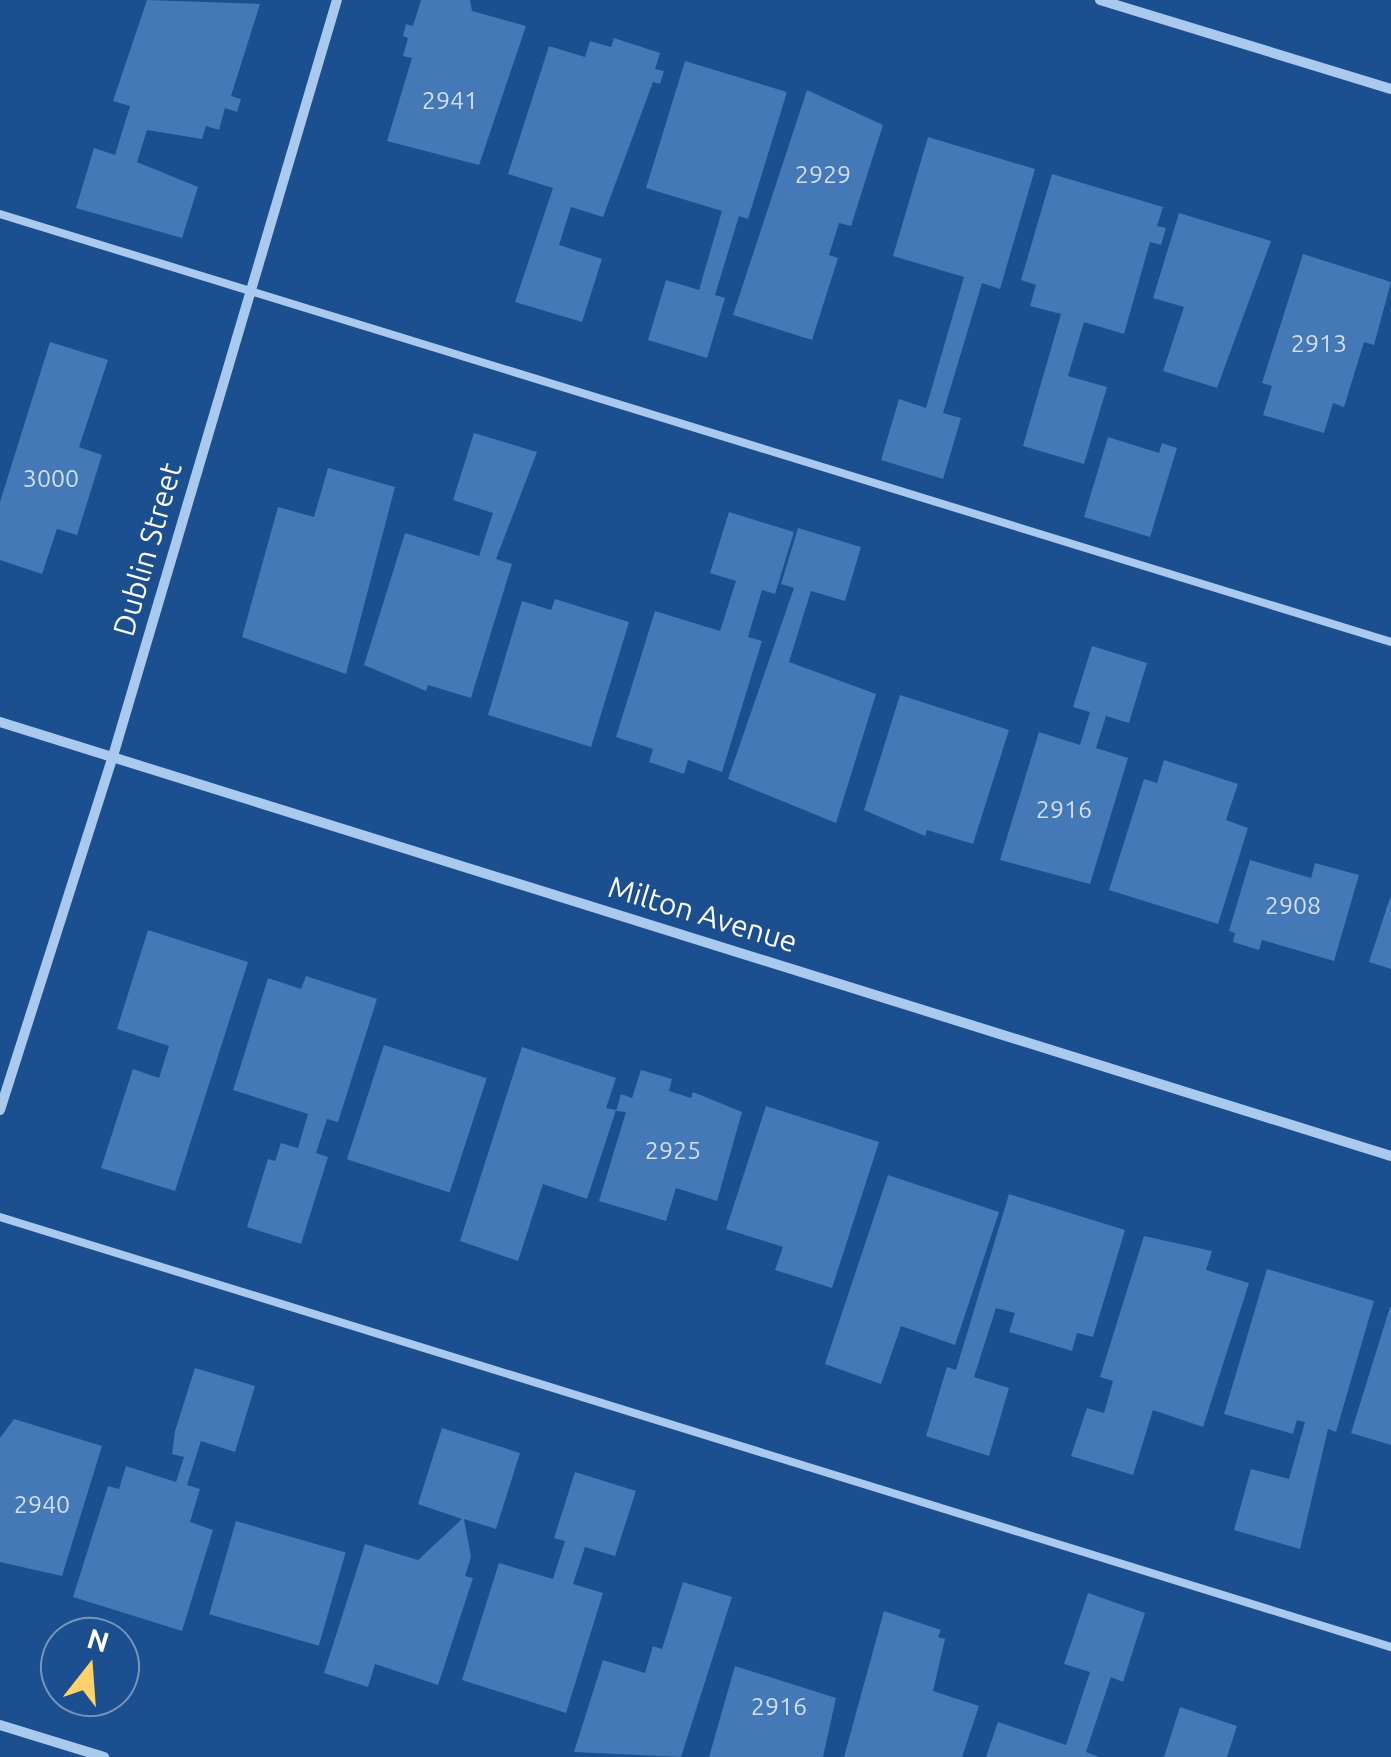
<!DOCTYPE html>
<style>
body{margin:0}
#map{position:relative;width:1391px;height:1757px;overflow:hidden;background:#1b4f8f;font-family:Ubuntu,sans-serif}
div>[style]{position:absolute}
.building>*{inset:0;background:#4478b7;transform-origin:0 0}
.service>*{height:8px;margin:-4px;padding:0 4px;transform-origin:4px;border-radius:4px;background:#a9c9ee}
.minor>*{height:10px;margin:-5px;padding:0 5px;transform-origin:5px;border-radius:5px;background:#a9c9ee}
span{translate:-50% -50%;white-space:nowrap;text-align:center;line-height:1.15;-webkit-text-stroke:9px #1b4f8f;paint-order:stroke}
.number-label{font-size:25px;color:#d0dded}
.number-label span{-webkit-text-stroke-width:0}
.street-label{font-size:30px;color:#fff}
.north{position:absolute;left:40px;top:1617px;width:100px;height:100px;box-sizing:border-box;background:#1b4f8f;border:2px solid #7695bc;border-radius:50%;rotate:17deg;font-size:28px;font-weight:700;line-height:40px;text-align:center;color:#fff}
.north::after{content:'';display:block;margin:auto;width:35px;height:45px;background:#ffd166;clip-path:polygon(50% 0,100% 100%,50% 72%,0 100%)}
</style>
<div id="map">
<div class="building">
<i style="clip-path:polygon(147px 0,260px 4px,231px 96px,241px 99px,237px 112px,225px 108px,219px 130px,206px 126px,202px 139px,147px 130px,137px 162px,198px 187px,182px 238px,76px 208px,94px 148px,115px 155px,130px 106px,113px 101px)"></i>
<i style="clip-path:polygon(421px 0,470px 0,472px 11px,526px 26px,479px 165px,387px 141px,412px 58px,403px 56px,408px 38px,403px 36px,406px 24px,413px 26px)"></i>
<i style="clip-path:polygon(614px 38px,660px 53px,655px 69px,664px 71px,660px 84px,653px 82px,603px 217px,571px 207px,559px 245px,602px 259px,582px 322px,515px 302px,553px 188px,508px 174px,549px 46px,585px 57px,590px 41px,611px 47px)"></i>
<i style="clip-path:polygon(685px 61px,787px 92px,748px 219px,739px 216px,715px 295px,725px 298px,707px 358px,648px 340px,666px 280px,699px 290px,722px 211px,646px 188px)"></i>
<i style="clip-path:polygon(807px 90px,883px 125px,851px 226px,839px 223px,829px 255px,838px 258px,812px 340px,733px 315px)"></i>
<i style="clip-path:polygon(928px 137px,1035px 169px,1000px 289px,982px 283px,943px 413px,961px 418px,943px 479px,881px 460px,899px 399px,926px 408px,964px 277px,893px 256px)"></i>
<i style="clip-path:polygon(1052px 174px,1163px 207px,1157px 226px,1166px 228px,1161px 245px,1150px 242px,1124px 334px,1084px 322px,1068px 376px,1107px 387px,1084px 464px,1023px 446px,1061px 314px,1030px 306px,1036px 285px,1021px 280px)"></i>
<i style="clip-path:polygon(1179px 213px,1271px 241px,1217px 388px,1163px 371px,1184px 307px,1153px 298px)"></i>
<i style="clip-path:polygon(1303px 254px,1391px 282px,1374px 345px,1364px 342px,1344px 407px,1333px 403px,1324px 433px,1263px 415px,1272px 386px,1262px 383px)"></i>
<i style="clip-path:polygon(50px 342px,108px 360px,79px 447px,102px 455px,77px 535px,57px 529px,42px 574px,0 560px,0 502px)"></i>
<i style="clip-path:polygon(474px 433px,537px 452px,496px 559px,512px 564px,471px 698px,428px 685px,426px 691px,364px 665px,405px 533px,479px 556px,493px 513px,453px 500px)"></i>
<i style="clip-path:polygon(1108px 437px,1159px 453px,1162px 443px,1177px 448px,1150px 537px,1084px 517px)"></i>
<i style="clip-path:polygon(328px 468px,395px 487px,346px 674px,242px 637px,278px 507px,314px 517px)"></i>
<i style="clip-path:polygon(729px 512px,794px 532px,775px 594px,762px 590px,748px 637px,762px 641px,722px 772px,688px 760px,684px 774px,649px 762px,653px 749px,616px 737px,655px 611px,720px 631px,736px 581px,710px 573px)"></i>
<i style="clip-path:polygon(798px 528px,861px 547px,845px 601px,811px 591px,789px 662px,876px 694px,836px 823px,728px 779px,794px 588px,781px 584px)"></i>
<i style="clip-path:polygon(555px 599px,629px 622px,591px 747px,488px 715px,522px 601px,551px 610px)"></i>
<i style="clip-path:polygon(1092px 646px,1147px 663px,1129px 723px,1106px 716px,1096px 748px,1128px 758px,1090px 884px,1000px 860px,1039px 732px,1080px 745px,1090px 712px,1073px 707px)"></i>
<i style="clip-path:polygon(900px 695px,1009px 730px,973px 844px,927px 830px,925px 836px,864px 810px)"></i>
<i style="clip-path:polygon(1164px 760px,1238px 784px,1226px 820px,1248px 828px,1218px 924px,1109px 890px,1144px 779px,1157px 783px)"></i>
<i style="clip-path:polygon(1250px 860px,1311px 878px,1315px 863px,1359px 875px,1334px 961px,1262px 940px,1259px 950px,1233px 942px,1235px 933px,1229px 931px)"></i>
<i style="clip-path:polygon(1390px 898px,1391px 899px,1391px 969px,1369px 962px)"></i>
<i style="clip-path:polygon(148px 930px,248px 962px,175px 1191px,101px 1168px,133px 1069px,159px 1078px,169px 1046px,117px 1029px)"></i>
<i style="clip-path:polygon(306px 976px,377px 999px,338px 1122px,327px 1119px,316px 1153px,328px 1157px,301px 1244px,247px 1227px,268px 1159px,275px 1161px,281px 1143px,298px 1148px,308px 1114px,233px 1090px,268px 978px,301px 989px)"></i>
<i style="left:384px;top:1045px;width:108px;height:120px;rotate:18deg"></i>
<i style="clip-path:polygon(522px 1047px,616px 1078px,606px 1108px,616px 1110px,587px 1199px,543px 1184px,518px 1261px,460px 1241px)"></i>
<i style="clip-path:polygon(641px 1070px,672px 1079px,669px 1091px,691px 1098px,693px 1092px,742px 1112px,717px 1201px,676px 1188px,666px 1221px,599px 1201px,626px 1112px,616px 1111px,621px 1094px,632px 1098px)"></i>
<i style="clip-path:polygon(766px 1106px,879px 1142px,832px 1288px,775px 1270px,783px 1247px,726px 1229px)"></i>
<i style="clip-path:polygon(888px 1175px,999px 1212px,955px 1345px,901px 1326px,881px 1384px,825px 1364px)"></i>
<i style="clip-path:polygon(1009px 1194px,1125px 1230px,1093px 1337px,1077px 1333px,1072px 1351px,1009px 1332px,1015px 1313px,996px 1308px,974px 1377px,1009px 1388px,989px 1456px,926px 1436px,947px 1367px,956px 1370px)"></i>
<i style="clip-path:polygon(1144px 1236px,1212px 1251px,1206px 1270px,1249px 1283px,1203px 1427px,1153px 1410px,1133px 1475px,1071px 1456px,1087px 1408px,1104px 1413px,1113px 1381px,1100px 1377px)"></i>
<i style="clip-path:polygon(1267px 1269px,1374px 1301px,1336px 1432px,1328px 1429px,1300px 1549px,1234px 1530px,1251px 1469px,1289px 1479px,1305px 1422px,1297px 1420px,1293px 1434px,1224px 1414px)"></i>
<i style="clip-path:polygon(1390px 1307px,1391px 1307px,1391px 1445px,1351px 1433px)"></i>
<i style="clip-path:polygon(195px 1368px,255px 1386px,235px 1452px,201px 1441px,187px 1485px,200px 1489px,190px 1522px,213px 1530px,182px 1631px,73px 1597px,108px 1486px,119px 1489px,126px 1466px,176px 1482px,184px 1457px,172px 1454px,175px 1431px)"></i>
<i style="clip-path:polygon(14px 1419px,102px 1446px,62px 1576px,0 1562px,0 1438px)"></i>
<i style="clip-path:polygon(442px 1428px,520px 1453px,496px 1529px,464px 1519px,471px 1557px,465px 1576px,473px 1578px,438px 1685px,375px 1664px,368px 1687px,324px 1673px,365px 1544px,418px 1560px,462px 1519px,418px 1504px)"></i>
<i style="clip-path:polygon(575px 1472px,636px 1491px,615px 1556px,585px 1547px,573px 1584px,603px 1593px,566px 1713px,462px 1680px,499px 1563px,553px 1579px,565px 1541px,554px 1538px)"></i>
<i style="left:236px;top:1521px;width:114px;height:97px;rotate:16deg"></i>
<i style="clip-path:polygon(683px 1582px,732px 1597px,681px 1757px,574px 1752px,603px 1660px,645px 1673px,653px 1646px,662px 1649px)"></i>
<i style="clip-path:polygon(1088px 1593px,1145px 1613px,1123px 1682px,1111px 1677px,1086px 1752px,1099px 1757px,986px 1757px,998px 1722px,1066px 1745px,1090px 1672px,1064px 1664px)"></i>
<i style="clip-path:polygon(884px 1611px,941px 1630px,938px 1637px,945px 1639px,933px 1691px,979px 1706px,962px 1757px,844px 1757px)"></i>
<i style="clip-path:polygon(735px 1666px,836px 1698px,823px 1757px,709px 1757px)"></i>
<i style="clip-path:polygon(1180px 1707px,1237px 1726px,1227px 1757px,1164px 1757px)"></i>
</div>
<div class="service">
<i style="left:0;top:214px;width:1455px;rotate:17.1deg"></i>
<i style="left:0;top:1217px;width:1456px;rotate:17.18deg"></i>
</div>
<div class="minor">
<i style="left:1100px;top:0;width:304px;rotate:17deg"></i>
<i style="left:0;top:722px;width:1457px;rotate:17.33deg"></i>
<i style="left:0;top:1110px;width:372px;rotate:-72.3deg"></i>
<i style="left:113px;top:756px;width:788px;rotate:-73.5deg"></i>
<i style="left:0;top:1725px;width:109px;rotate:17.1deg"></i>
</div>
<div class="number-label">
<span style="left:450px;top:100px">2941</span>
<span style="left:823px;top:174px">2929</span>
<span style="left:1319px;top:343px">2913</span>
<span style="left:51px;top:478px">3000</span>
<span style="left:1064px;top:809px">2916</span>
<span style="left:1293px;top:905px">2908</span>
<span style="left:673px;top:1150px">2925</span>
<span style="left:42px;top:1504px">2940</span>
<span style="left:779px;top:1706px">2916</span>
</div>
<div class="street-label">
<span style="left:147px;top:549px;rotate:-74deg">Dublin Street</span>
<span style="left:703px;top:914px;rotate:17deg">Milton Avenue</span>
</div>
<div class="north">N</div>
</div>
